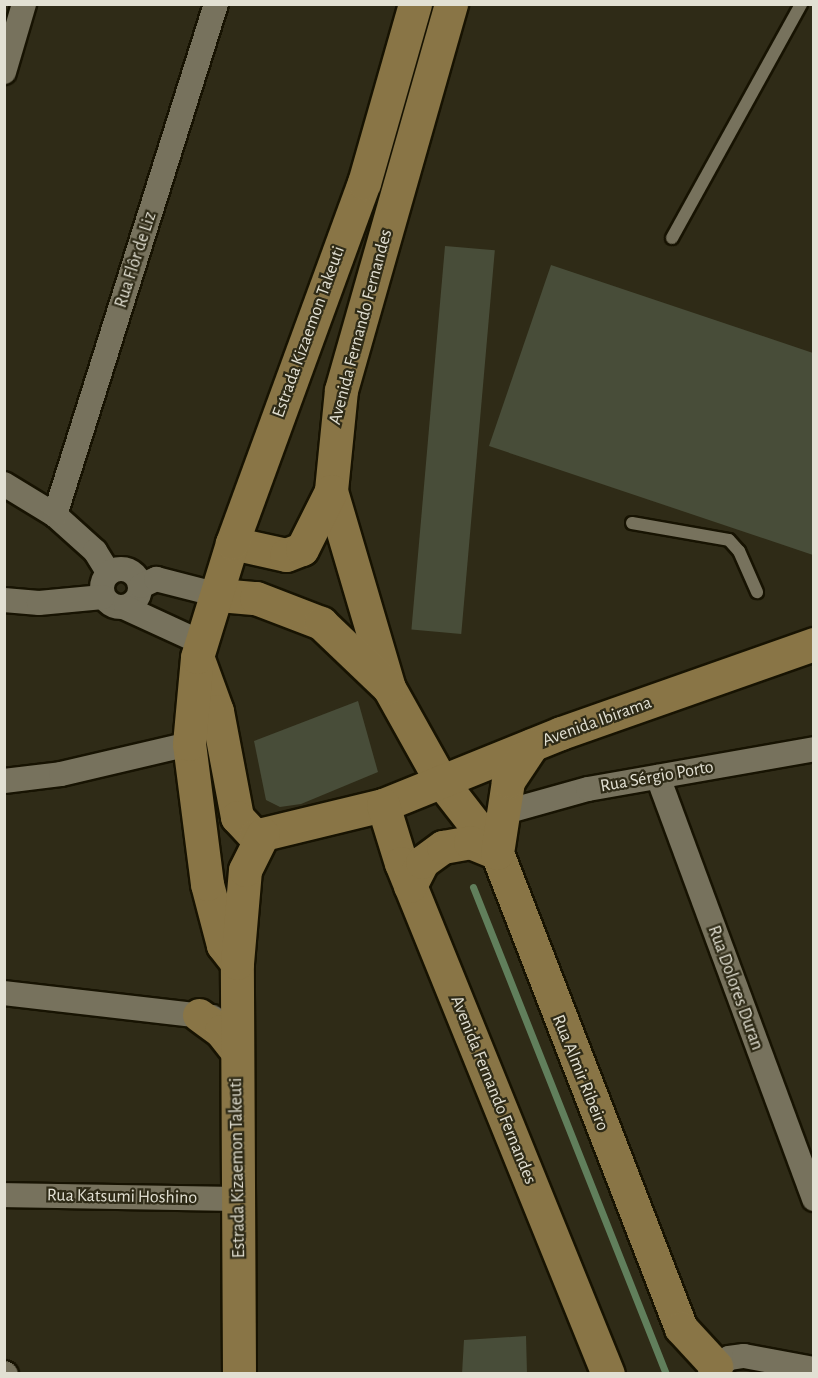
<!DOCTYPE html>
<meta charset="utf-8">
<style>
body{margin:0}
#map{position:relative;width:818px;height:1378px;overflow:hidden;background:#2f2b17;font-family:"Alegreya Sans",sans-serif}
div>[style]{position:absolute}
.stream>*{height:7px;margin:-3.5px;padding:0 3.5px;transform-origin:3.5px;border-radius:3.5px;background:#617f5c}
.building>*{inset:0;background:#484d39;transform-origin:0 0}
.roads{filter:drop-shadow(2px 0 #171302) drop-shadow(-2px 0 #171302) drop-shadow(0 2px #171302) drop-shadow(0 -2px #171302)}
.lane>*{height:12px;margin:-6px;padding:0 6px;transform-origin:6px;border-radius:6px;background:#77725d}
.street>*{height:24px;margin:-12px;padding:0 12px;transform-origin:12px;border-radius:12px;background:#77725d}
.street>.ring{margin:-12px;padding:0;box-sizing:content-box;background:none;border:24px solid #77725d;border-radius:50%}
.secondary>*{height:33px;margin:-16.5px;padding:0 16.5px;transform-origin:16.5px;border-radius:16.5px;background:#897546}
span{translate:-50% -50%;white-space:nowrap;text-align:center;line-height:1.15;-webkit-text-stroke:4.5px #2f2b17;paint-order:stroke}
.street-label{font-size:18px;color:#e2e0d3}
.frame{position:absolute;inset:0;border:6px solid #e2e0d3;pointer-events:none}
</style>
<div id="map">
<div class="stream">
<i style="left:473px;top:887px;width:524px;rotate:68.38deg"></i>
</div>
<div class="building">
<i style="left:445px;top:246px;width:50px;height:385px;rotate:5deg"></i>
<i style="clip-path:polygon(551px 265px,813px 353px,813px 555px,489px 446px)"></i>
<i style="clip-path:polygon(358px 701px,378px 772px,301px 804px,280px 807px,266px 800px,254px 741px)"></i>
<i style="clip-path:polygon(526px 1336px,527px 1374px,462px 1374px,464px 1340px)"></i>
</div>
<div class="roads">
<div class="lane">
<i style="left:672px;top:238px;width:267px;rotate:-61.1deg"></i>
<i style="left:632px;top:523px;width:98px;rotate:9.9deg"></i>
<i style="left:729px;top:540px;width:15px;rotate:48deg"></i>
<i style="left:739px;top:551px;width:45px;rotate:66.3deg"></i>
</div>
<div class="street">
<i style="left:4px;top:72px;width:71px;rotate:-73.6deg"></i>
<i style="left:4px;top:484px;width:60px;rotate:31.3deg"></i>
<i style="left:55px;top:515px;width:54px;rotate:42deg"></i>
<i style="left:95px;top:551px;width:26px;rotate:58deg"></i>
<i style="left:55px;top:515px;width:536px;rotate:-72.51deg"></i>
<i class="ring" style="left:102px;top:569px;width:14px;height:14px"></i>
<i style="left:141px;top:586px;width:17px;rotate:-25deg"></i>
<i style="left:156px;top:579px;width:65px;rotate:14.3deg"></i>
<i style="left:4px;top:600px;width:35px;rotate:5deg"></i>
<i style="left:39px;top:603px;width:64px;rotate:-5.4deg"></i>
<i style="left:126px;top:608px;width:84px;rotate:24.7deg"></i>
<i style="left:658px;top:777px;width:450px;rotate:69.7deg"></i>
<i style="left:4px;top:781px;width:57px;rotate:-7deg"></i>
<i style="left:61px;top:774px;width:131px;rotate:-13.2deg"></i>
<i style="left:502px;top:813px;width:89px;rotate:-15.6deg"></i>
<i style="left:588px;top:789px;width:230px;rotate:-10deg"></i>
<i style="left:4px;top:993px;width:210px;rotate:6.6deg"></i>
<i style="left:4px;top:1195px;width:236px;rotate:1deg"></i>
<i style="left:4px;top:1373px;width:2px;rotate:27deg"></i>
<i style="left:710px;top:1374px;width:25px;rotate:-40deg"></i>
<i style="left:729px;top:1358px;width:15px;rotate:-8deg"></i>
<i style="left:744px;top:1356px;width:71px;rotate:10.5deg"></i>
</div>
<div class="secondary">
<i style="left:451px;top:4px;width:401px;rotate:105.9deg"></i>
<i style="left:341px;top:390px;width:101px;rotate:95.7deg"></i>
<i style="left:331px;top:491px;width:205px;rotate:73.6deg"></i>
<i style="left:389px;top:688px;width:107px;rotate:60.8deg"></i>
<i style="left:441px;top:781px;width:91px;rotate:52.1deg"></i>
<i style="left:497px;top:853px;width:509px;rotate:68.83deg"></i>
<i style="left:681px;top:1328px;width:52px;rotate:47.4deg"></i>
<i style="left:232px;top:543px;width:55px;rotate:12.5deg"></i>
<i style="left:286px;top:555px;width:17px;rotate:-21deg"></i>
<i style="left:302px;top:549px;width:65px;rotate:-63.4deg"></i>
<i style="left:219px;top:595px;width:37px;rotate:5deg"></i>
<i style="left:256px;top:598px;width:70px;rotate:21deg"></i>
<i style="left:321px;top:623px;width:93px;rotate:43.7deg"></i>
<i style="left:198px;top:659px;width:55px;rotate:69.9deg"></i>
<i style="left:217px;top:711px;width:108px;rotate:79.3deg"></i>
<i style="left:237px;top:817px;width:26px;rotate:47deg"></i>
<i style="left:255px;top:836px;width:132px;rotate:-13.6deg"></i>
<i style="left:383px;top:805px;width:192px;rotate:-22deg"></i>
<i style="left:561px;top:733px;width:268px;rotate:-19.4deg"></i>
<i style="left:383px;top:805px;width:61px;rotate:72.8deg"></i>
<i style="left:401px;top:863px;width:551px;rotate:67.95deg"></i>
<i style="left:410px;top:886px;width:27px;rotate:-63deg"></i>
<i style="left:422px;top:862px;width:26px;rotate:-36deg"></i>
<i style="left:443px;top:847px;width:27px;rotate:-10deg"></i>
<i style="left:470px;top:842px;width:29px;rotate:22deg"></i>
<i style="left:497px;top:853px;width:73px;rotate:-81.3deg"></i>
<i style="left:508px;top:781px;width:43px;rotate:-56.3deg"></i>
<i style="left:237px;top:963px;width:23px;rotate:-128deg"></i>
<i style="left:223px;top:945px;width:63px;rotate:-104.7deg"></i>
<i style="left:207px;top:884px;width:141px;rotate:-97.3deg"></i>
<i style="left:189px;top:744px;width:87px;rotate:-84.7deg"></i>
<i style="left:197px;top:657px;width:119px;rotate:-72.9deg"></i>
<i style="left:232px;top:543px;width:383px;rotate:-69.9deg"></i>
<i style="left:364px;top:183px;width:186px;rotate:-74.1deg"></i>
<i style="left:199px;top:1015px;width:27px;rotate:36deg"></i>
<i style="left:221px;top:1031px;width:24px;rotate:52deg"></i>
<i style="left:239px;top:1374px;width:411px;rotate:-90.3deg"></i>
<i style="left:237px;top:963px;width:93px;rotate:-85.1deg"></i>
<i style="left:245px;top:870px;width:40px;rotate:-63.4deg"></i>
</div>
</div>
<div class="street-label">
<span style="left:136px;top:260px;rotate:-72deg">Rua Flôr de Liz</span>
<span style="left:361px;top:327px;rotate:-75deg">Avenida Fernando Fernandes</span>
<span style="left:309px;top:332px;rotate:-70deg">Estrada Kizaemon Takeuti</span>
<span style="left:597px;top:722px;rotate:-20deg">Avenida Ibirama</span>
<span style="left:657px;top:777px;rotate:-10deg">Rua Sérgio Porto</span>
<span style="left:735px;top:988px;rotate:70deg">Rua Dolores Duran</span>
<span style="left:580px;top:1073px;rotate:68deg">Rua Almir Ribeiro</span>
<span style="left:493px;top:1090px;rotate:68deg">Avenida Fernando Fernandes</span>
<span style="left:238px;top:1168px;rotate:-91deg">Estrada Kizaemon Takeuti</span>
<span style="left:122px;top:1197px;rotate:1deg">Rua Katsumi Hoshino</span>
</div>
<div class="frame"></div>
</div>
